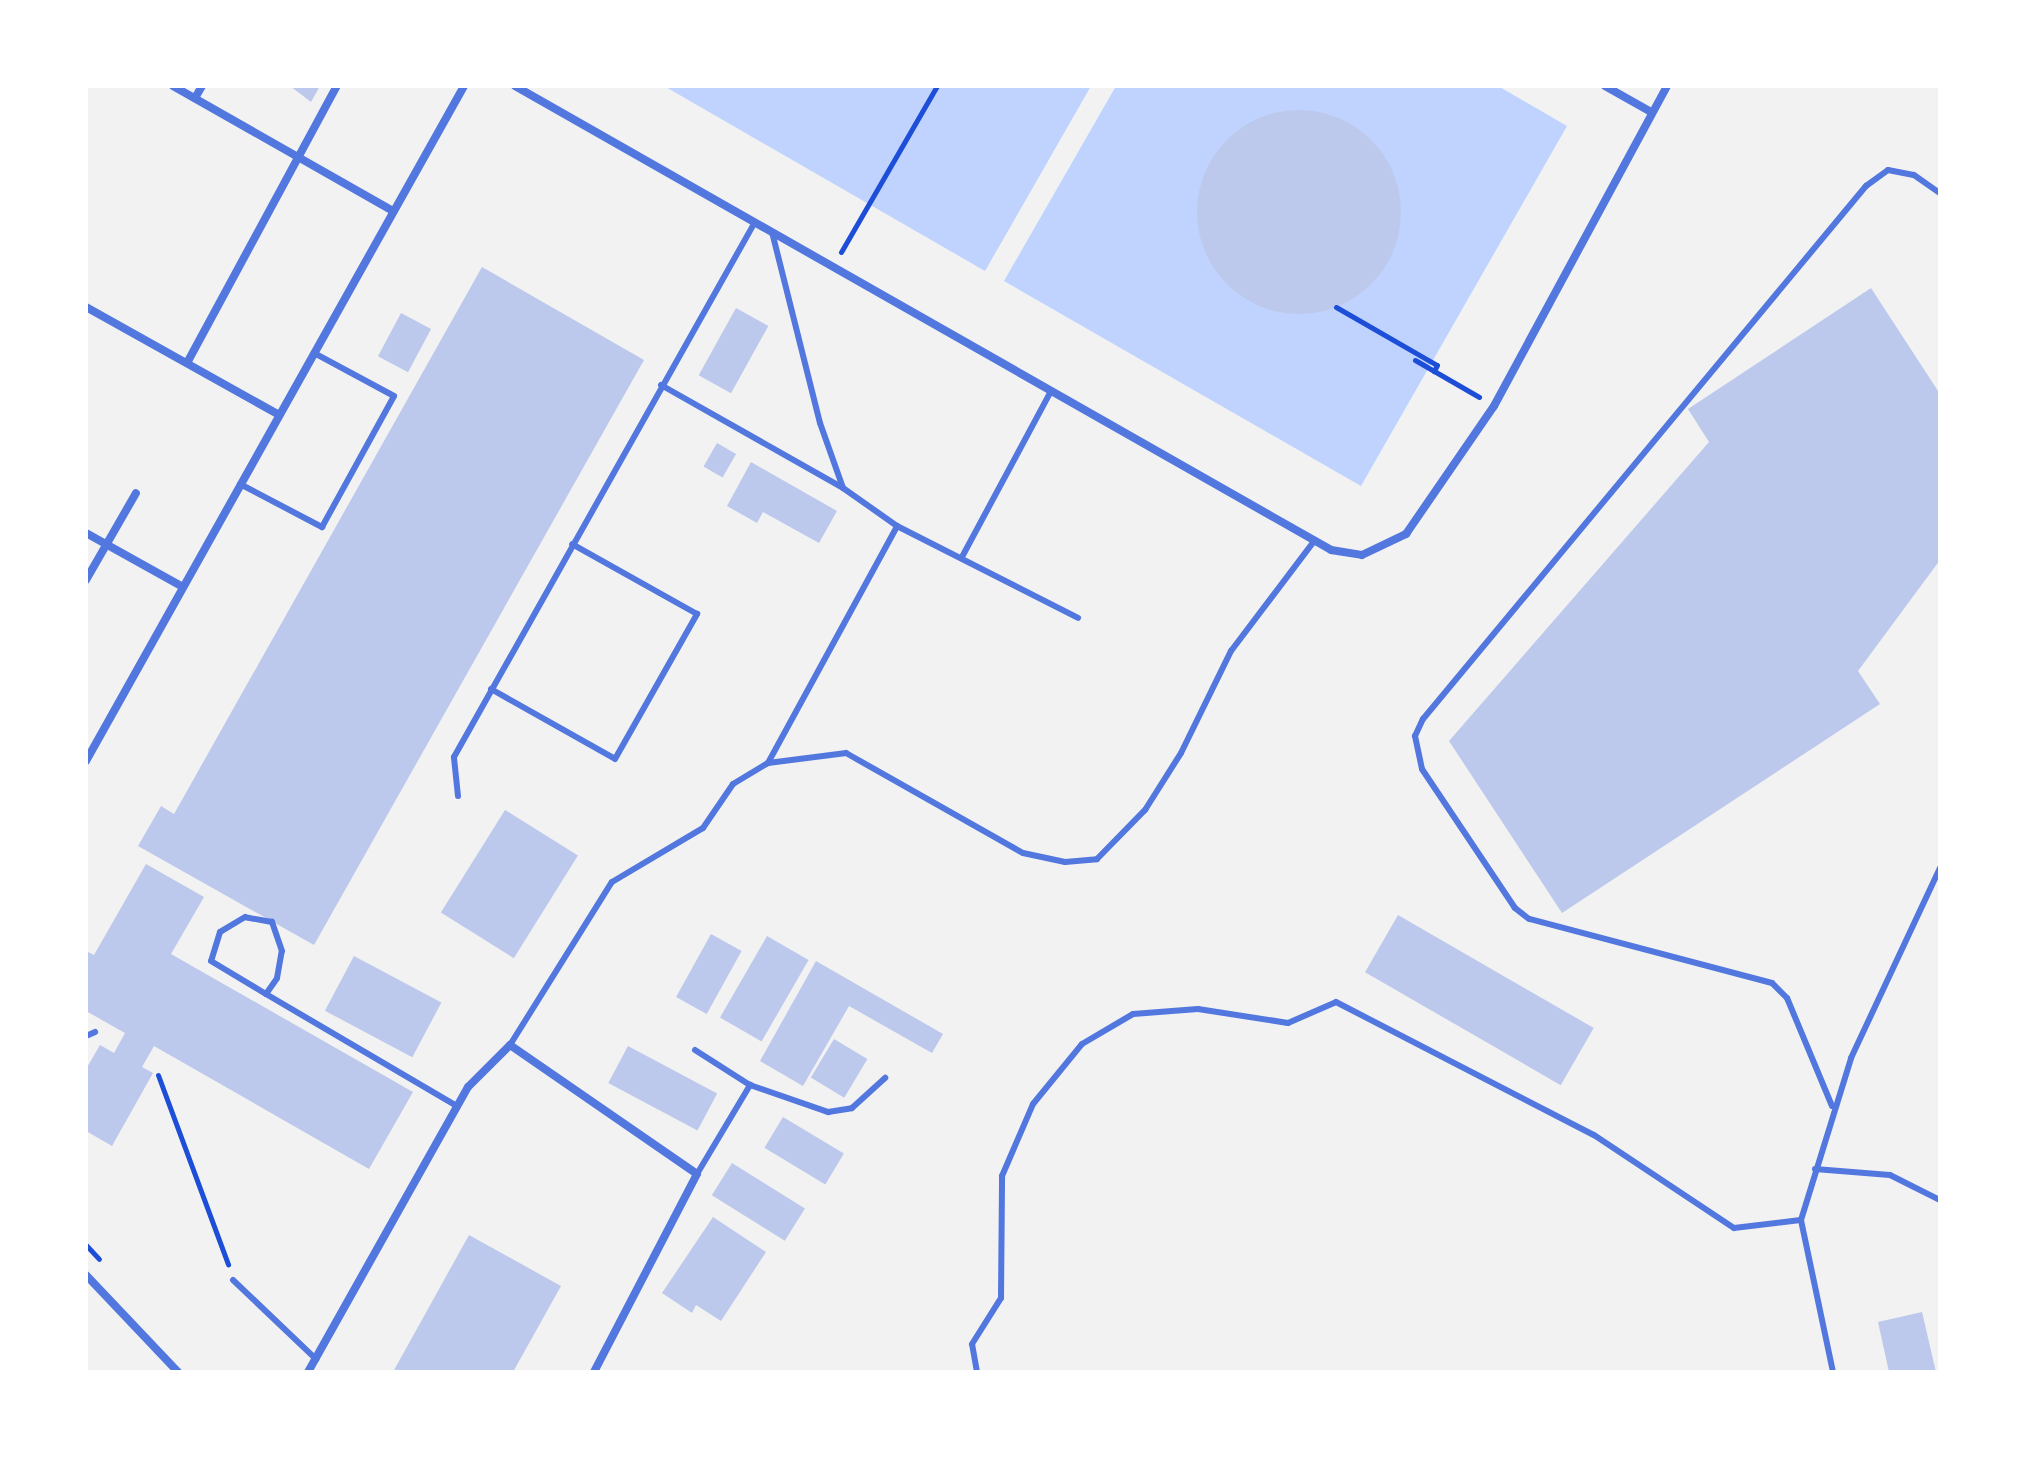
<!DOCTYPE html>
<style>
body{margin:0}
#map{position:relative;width:2026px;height:1458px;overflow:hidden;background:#f2f2f2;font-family:"Exo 2",sans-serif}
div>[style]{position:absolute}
.water>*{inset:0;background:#bfd3fe}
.building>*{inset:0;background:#bdc9ec;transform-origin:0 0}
.round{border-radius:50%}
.path>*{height:5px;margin:-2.5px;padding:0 2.5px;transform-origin:2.5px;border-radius:2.5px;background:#1d4ed8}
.service>*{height:6px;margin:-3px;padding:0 3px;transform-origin:3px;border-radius:3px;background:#5277de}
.minor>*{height:8px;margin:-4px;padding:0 4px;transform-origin:4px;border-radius:4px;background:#5277de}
span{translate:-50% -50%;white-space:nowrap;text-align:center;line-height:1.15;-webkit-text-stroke:6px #fff;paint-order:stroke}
.frame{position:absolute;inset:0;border:88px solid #fff;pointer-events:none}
</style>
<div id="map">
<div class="water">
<i style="clip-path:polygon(664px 86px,1091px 86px,985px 271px)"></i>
<i style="clip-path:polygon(1116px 86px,1498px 86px,1567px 126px,1361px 486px,1004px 281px)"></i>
</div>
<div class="building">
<i style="clip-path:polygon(290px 86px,320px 86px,311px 102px)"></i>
<i class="round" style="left:1197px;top:110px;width:204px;height:204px"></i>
<i style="clip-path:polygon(482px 267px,644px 360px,314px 945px,138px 846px,161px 806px,174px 814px)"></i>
<i style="clip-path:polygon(1871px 288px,1940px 394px,1940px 560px,1858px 671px,1880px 704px,1562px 913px,1449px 741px,1709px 442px,1688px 409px)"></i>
<i style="left:736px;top:308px;width:37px;height:77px;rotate:29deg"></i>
<i style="left:401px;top:313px;width:34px;height:49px;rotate:28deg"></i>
<i style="left:717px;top:443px;width:22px;height:27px;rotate:30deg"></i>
<i style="clip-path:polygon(751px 462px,837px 511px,819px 543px,763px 512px,757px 523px,727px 506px)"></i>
<i style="left:505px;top:810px;width:86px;height:121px;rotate:32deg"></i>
<i style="clip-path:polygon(146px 864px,204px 897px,171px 954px,413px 1092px,369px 1169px,154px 1046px,142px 1067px,153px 1073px,112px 1146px,86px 1131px,86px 1069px,100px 1045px,114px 1053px,125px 1033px,86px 1011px,86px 951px,94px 955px)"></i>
<i style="left:1398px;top:915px;width:226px;height:66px;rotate:30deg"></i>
<i style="left:711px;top:934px;width:35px;height:72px;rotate:29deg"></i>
<i style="left:767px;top:936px;width:48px;height:94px;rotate:30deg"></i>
<i style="left:354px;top:956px;width:99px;height:62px;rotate:28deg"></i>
<i style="clip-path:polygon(816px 961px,943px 1034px,932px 1053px,849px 1006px,803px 1086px,760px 1061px)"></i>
<i style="left:834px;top:1039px;width:39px;height:45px;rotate:31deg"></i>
<i style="left:628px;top:1046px;width:101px;height:42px;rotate:28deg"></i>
<i style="left:783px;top:1117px;width:71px;height:36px;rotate:31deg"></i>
<i style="left:732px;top:1163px;width:86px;height:38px;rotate:32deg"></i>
<i style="clip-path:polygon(713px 1217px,766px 1252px,721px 1321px,696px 1305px,692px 1313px,662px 1293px)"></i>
<i style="clip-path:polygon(469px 1235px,561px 1286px,513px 1372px,393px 1372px)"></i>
<i style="clip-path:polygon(1922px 1312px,1936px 1372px,1889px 1372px,1878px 1322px)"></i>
</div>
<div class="path">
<i style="left:841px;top:252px;width:192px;rotate:-60deg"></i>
<i style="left:1336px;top:307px;width:116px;rotate:29.9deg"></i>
<i style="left:1437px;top:365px;width:7px;rotate:117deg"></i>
<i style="left:1415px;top:360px;width:74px;rotate:30deg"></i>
<i style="left:158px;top:1075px;width:202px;rotate:69.7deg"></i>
<i style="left:86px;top:1245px;width:19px;rotate:47deg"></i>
</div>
<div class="service">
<i style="left:772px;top:232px;width:197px;rotate:75.9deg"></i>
<i style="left:820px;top:423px;width:69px;rotate:70.5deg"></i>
<i style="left:661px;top:385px;width:209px;rotate:29.5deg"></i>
<i style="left:843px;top:488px;width:66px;rotate:35.1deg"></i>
<i style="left:897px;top:526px;width:203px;rotate:26.9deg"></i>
<i style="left:240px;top:484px;width:93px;rotate:27.7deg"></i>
<i style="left:322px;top:527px;width:149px;rotate:-61.2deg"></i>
<i style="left:394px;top:396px;width:91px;rotate:-151.7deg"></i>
<i style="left:962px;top:557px;width:188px;rotate:-61.8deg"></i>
<i style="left:491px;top:689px;width:142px;rotate:29.4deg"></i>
<i style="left:615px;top:759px;width:167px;rotate:-60.5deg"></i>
<i style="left:697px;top:614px;width:143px;rotate:-150.8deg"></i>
<i style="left:768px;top:763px;width:270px;rotate:-61.4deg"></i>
<i style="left:458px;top:796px;width:39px;rotate:-96deg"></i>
<i style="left:454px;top:757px;width:614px;rotate:-60.64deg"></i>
<i style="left:266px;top:994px;width:19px;rotate:-55deg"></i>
<i style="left:277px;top:978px;width:27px;rotate:-80deg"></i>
<i style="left:282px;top:951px;width:31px;rotate:-109deg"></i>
<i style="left:272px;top:922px;width:27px;rotate:-170deg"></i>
<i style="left:245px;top:917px;width:29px;rotate:149deg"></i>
<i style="left:220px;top:932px;width:30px;rotate:107deg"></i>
<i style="left:211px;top:961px;width:64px;rotate:31deg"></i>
<i style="left:266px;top:994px;width:221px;rotate:30.4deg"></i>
<i style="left:86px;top:1036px;width:10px;rotate:-24deg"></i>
<i style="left:510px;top:1045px;width:192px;rotate:-58deg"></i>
<i style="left:612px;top:882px;width:106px;rotate:-30.7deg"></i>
<i style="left:703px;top:828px;width:53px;rotate:-55.7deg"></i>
<i style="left:733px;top:784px;width:41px;rotate:-31deg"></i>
<i style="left:768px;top:763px;width:79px;rotate:-7.3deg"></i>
<i style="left:846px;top:753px;width:203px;rotate:29.5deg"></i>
<i style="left:1023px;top:853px;width:43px;rotate:12.1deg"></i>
<i style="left:1065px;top:862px;width:32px;rotate:-5deg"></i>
<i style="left:1097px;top:859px;width:69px;rotate:-45.6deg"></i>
<i style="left:1145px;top:810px;width:67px;rotate:-57.7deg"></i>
<i style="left:1181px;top:753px;width:114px;rotate:-63.9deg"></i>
<i style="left:1231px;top:651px;width:139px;rotate:-52.9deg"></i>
<i style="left:695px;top:1050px;width:65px;rotate:32.5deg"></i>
<i style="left:750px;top:1085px;width:83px;rotate:19.1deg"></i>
<i style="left:828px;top:1112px;width:24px;rotate:-9deg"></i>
<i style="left:852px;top:1108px;width:45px;rotate:-42.3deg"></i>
<i style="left:1832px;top:1106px;width:117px;rotate:-112.6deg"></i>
<i style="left:1787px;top:998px;width:21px;rotate:-135deg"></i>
<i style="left:1772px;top:983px;width:251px;rotate:-165.2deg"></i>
<i style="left:1529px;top:919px;width:18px;rotate:-142deg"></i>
<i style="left:1515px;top:908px;width:167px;rotate:-123.8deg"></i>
<i style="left:1422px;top:769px;width:34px;rotate:-102deg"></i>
<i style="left:1415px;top:736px;width:19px;rotate:-65deg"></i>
<i style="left:1423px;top:719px;width:693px;rotate:-50.27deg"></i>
<i style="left:1866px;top:186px;width:27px;rotate:-36deg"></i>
<i style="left:1888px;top:170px;width:26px;rotate:11deg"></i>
<i style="left:1914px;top:175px;width:32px;rotate:35deg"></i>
<i style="left:1815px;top:1169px;width:75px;rotate:4.6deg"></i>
<i style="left:1890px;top:1175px;width:56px;rotate:26.6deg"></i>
<i style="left:697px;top:1174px;width:104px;rotate:-59.2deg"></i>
<i style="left:233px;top:1280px;width:115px;rotate:43.6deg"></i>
<i style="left:977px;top:1372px;width:28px;rotate:-100deg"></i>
<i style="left:972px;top:1344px;width:54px;rotate:-57.8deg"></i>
<i style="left:1001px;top:1298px;width:122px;rotate:-89.5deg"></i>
<i style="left:1002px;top:1176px;width:78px;rotate:-66.7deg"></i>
<i style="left:1033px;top:1104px;width:77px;rotate:-50.8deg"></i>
<i style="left:1082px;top:1044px;width:59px;rotate:-30.5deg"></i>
<i style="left:1133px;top:1014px;width:65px;rotate:-4.4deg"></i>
<i style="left:1198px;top:1009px;width:91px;rotate:8.8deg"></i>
<i style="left:1288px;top:1023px;width:52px;rotate:-23.6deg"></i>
<i style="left:1336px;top:1002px;width:290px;rotate:27.3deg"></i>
<i style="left:1594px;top:1135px;width:168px;rotate:33.6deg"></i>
<i style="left:1734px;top:1228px;width:67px;rotate:-6.8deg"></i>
<i style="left:1833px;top:1372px;width:155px;rotate:-101.9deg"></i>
<i style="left:1801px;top:1220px;width:170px;rotate:-72.8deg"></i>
<i style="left:1851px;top:1058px;width:210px;rotate:-64.9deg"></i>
</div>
<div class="minor">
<i style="left:173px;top:86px;width:253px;rotate:29.6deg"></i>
<i style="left:515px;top:86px;width:939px;rotate:29.62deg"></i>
<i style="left:1331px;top:550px;width:31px;rotate:9deg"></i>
<i style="left:1362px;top:555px;width:49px;rotate:-25.5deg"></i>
<i style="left:1406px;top:534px;width:155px;rotate:-55.5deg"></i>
<i style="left:1494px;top:406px;width:364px;rotate:-61.6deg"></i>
<i style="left:1605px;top:86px;width:53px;rotate:29.5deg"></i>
<i style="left:195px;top:98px;width:14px;rotate:-60deg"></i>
<i style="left:86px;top:307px;width:221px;rotate:29.2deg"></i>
<i style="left:187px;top:363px;width:315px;rotate:-61.6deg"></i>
<i style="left:86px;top:533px;width:111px;rotate:29.1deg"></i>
<i style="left:86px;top:580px;width:100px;rotate:-60.1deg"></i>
<i style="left:86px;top:761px;width:774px;rotate:-60.75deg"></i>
<i style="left:86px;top:1275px;width:134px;rotate:46.5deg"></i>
<i style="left:308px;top:1372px;width:327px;rotate:-60.7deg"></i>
<i style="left:468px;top:1087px;width:59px;rotate:-45deg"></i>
<i style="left:510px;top:1045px;width:227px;rotate:34.6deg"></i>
<i style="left:697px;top:1174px;width:223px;rotate:117.5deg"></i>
</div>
<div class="frame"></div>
</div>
